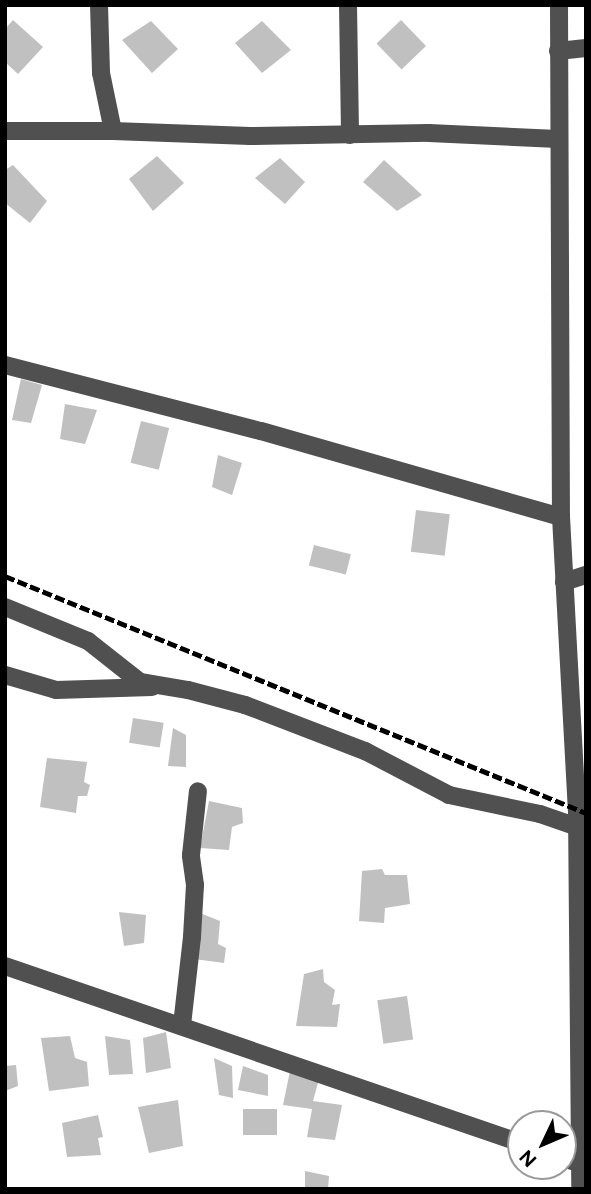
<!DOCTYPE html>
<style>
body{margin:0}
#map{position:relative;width:591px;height:1194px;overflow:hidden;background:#fff;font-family:Figtree,sans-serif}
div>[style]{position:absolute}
.building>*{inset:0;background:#c0c0c0;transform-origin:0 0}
.minor>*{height:18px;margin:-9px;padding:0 9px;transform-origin:9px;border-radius:9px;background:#505050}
.rail>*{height:5px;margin-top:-2.5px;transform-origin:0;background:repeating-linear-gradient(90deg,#000 0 10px,transparent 0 13.5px)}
span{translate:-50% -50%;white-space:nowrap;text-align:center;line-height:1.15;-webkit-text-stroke:7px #fff;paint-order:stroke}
.frame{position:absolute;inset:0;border:7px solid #000;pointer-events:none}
.north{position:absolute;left:507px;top:1110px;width:70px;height:70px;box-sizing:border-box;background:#fff;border:2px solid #999;border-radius:50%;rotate:226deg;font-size:19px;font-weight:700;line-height:28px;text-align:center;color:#000}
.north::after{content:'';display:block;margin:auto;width:24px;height:32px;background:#000;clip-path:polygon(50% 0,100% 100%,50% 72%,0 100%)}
</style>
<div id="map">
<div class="building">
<i style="clip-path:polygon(13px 20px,43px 47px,18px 74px,5px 62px,5px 29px)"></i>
<i style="left:401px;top:20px;width:36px;height:34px;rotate:46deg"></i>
<i style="clip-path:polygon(151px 21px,178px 49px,152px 73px,122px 40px)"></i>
<i style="clip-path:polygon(262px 21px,291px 50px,262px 73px,235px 43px)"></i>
<i style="clip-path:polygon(157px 156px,184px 183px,153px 211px,129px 179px)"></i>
<i style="clip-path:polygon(280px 158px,305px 182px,285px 204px,255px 178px)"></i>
<i style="clip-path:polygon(384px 160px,422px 195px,397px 211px,363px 182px)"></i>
<i style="clip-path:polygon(13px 165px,47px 201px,30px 223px,5px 203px,5px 170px)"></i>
<i style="clip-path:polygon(21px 379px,42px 385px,31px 423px,12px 420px)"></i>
<i style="clip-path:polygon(65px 404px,97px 410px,85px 444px,60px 439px)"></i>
<i style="left:141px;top:421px;width:29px;height:43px;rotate:14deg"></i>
<i style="clip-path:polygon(218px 455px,242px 463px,232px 495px,212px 487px)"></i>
<i style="left:416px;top:510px;width:34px;height:42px;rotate:7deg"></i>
<i style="left:314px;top:545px;width:38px;height:21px;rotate:14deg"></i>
<i style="left:133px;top:718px;width:31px;height:25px;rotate:9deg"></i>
<i style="clip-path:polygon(173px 728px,186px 735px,186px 767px,168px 766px)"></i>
<i style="clip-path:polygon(47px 758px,87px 762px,84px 782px,90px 785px,87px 796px,78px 796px,76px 813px,40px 807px)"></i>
<i style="clip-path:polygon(209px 801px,242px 808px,243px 823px,232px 827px,229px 850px,200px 848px)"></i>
<i style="clip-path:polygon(382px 869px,385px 875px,407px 875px,410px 904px,385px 908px,384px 923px,359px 921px,362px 871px)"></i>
<i style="clip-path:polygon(119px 912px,146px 915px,144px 943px,124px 946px)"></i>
<i style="clip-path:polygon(200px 913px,220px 921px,218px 944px,226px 948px,224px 963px,194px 959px)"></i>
<i style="clip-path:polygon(323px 969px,324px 982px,335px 990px,332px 1005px,340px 1004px,337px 1027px,296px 1026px,304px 974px)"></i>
<i style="left:407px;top:996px;width:44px;height:30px;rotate:82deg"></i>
<i style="clip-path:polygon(166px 1032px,171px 1068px,146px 1073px,143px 1038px)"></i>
<i style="clip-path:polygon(70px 1036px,75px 1058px,87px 1062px,89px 1086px,49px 1091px,41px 1038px)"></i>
<i style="clip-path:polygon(105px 1036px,130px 1040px,133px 1074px,109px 1075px)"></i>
<i style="clip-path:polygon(214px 1058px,232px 1066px,233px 1098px,219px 1095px)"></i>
<i style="clip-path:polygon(16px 1065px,18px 1086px,5px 1091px,5px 1066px)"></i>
<i style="clip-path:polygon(243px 1066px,268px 1075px,268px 1096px,238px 1090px)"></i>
<i style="clip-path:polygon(290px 1071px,319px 1079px,313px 1101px,342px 1105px,335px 1140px,307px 1137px,312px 1109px,283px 1105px)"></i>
<i style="clip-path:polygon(178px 1100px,183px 1146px,149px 1153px,138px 1107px)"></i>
<i style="left:243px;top:1109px;width:34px;height:26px"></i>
<i style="clip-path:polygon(98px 1115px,103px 1137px,98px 1138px,101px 1155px,67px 1157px,62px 1123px)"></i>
<i style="clip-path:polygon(305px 1171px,329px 1176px,328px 1189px,305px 1189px)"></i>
</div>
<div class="minor">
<i style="left:99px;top:5px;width:68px;rotate:88.3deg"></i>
<i style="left:101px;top:73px;width:59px;rotate:78.3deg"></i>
<i style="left:348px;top:5px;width:130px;rotate:89.1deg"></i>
<i style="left:559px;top:5px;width:512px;rotate:89.78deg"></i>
<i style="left:561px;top:517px;width:294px;rotate:86.9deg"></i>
<i style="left:577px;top:811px;width:378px;rotate:89.5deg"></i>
<i style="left:558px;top:51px;width:28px;rotate:-6deg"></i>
<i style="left:5px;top:131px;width:108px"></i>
<i style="left:113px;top:131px;width:137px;rotate:2.1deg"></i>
<i style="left:250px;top:136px;width:179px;rotate:-1deg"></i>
<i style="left:429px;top:133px;width:129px;rotate:2.7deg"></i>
<i style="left:5px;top:365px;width:264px;rotate:14.5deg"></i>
<i style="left:261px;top:431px;width:312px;rotate:16deg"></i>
<i style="left:564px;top:582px;width:23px;rotate:-18deg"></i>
<i style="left:5px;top:607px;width:90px;rotate:22.3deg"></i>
<i style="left:88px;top:641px;width:66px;rotate:38.3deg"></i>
<i style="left:140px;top:682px;width:49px;rotate:9.5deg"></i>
<i style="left:188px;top:690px;width:59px;rotate:14.7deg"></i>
<i style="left:245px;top:705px;width:129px;rotate:21deg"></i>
<i style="left:365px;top:751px;width:95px;rotate:27.6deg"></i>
<i style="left:449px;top:795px;width:93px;rotate:11.8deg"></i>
<i style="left:540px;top:814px;width:39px;rotate:19deg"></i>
<i style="left:5px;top:675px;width:53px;rotate:16.4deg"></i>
<i style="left:56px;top:690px;width:96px;rotate:-1.8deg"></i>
<i style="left:5px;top:966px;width:546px;rotate:18.93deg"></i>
<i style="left:182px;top:1025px;width:89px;rotate:-83.5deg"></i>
<i style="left:192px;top:937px;width:52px;rotate:-86.7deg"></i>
<i style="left:195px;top:885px;width:30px;rotate:-98deg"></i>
<i style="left:191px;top:855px;width:64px;rotate:-83.8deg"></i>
<i style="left:563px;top:1158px;width:19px;rotate:18deg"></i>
</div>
<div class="rail">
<i style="left:5px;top:576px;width:627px;rotate:22.19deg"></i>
</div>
<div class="frame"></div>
<div class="north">N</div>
</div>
